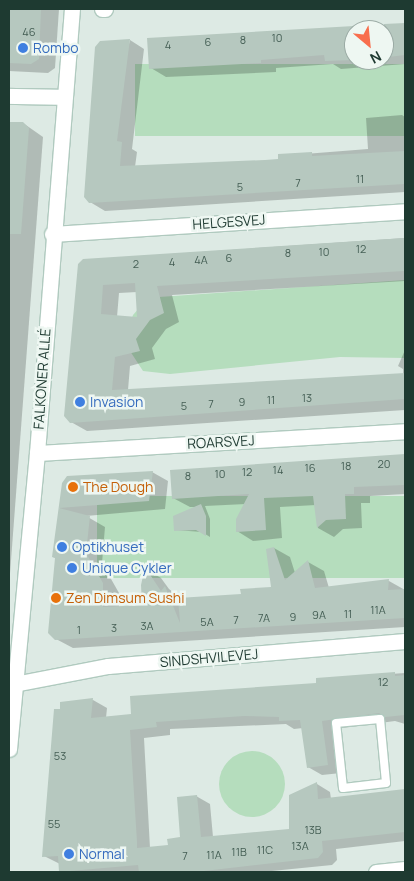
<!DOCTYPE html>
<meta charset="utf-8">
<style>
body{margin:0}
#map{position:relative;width:414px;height:881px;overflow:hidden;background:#ddeae4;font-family:Manrope,sans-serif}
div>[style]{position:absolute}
.green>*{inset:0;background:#b5ddbd;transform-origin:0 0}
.round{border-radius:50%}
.shadow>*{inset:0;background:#0003}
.building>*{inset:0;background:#b6c8bf}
.roads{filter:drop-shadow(1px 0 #b0cabf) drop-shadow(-1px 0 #b0cabf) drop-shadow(0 1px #b0cabf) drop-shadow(0 -1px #b0cabf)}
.lane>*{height:8px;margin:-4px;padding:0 4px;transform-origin:4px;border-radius:4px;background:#fff}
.street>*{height:15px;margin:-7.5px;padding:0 7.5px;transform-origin:7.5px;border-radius:7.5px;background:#fff}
.secondary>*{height:15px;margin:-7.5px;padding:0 7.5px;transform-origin:7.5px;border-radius:7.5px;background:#fff}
.dots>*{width:14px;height:14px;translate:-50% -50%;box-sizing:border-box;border:2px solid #eef7f2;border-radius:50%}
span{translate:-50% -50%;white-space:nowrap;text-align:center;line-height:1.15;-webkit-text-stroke:5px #eef7f2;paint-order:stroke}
.number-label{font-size:11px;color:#445e54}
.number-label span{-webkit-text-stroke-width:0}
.shop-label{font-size:14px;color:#366cbe}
.left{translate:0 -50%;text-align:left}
.street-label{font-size:14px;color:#1e3a31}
.food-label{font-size:14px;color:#c56008}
.frame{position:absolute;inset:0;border:10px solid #1e3a31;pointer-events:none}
.north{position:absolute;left:344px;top:20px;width:50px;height:50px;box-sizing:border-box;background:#eef7f2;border:1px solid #9baba5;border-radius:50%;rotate:152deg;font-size:14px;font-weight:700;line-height:20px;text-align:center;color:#1e3a31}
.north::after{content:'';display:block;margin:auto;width:18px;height:22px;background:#f86e4d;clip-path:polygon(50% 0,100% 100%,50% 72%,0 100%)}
</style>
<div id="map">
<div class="green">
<i style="left:405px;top:64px;width:72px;height:270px;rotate:90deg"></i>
<i style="clip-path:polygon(405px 280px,405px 358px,340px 357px,170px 374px,143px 371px,130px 351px,129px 327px,133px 315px,140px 307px,159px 297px)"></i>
<i style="left:405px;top:496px;width:82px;height:308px;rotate:90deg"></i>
<i class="round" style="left:219px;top:751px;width:66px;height:66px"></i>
</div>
<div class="shadow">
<i style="clip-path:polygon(9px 9px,59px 9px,55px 68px,48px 73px,9px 71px)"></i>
<i style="clip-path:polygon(evenodd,405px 25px,405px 64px,341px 69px,333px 64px,276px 68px,276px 72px,166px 77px,151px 68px,148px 39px,405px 25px,354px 30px,384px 30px,384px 60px,354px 60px,354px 30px)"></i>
<i style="clip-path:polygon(130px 40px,144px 49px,132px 149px,137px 152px,135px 167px,280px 160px,279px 156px,368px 149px,366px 118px,402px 115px,405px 117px,405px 192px,105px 211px,90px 202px)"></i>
<i style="clip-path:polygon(9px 123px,23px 123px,43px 137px,9px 587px)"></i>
<i style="clip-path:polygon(evenodd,405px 238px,405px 281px,172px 295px,179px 322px,166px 329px,152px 348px,155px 359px,130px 366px,128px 390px,403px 375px,403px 369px,398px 366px,405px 350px,405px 410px,87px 431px,71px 422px,84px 260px,405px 238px,137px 292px,138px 318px,117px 317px,119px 293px,137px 292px)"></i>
<i style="clip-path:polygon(405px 455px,405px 494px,370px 496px,370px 503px,361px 503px,362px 528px,343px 529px,334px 537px,318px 528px,316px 505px,280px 507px,282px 538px,253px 541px,237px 531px,246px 504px,205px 506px,210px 519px,210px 537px,202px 532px,175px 530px,197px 507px,190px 507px,173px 498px,172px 471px)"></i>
<i style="clip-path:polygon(152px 472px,168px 481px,165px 509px,86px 516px,105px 527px,102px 563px,119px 593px,119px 607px,143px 606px,146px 569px,161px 578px,169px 589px,182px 599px,242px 595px,273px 588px,274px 548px,290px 557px,295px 573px,308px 562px,324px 571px,329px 588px,389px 581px,405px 590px,405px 627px,73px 648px,56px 639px,56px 558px,53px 557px,63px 484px)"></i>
<i style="clip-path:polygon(405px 673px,405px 724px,395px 721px,335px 729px,341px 773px,322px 775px,308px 767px,303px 728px,294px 729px,286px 724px,170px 729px,170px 735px,144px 738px,150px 848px,169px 846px,182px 838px,196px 796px,210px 804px,213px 837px,290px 830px,317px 784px,330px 792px,331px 799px,405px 790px,405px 841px,336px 849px,337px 860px,332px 865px,262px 872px,60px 872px,60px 864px,44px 856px,61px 703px,93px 700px,107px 708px,106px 718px,133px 716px,318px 684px,317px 679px)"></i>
</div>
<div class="building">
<i style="clip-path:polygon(9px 9px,41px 9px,39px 59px,31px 64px,9px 63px)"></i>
<i style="clip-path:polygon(405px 23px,405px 55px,388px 57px,388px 52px,384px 53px,384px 24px)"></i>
<i style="clip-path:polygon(354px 26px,354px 60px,325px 61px,324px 55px,261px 60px,261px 63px,149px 69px,147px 38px)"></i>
<i style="clip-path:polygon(130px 39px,117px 141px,122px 142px,120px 166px,265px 160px,278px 159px,278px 154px,312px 152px,312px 156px,405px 151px,405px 184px,89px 203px,84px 197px,95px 47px,100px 41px)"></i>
<i style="clip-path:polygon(9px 122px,23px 122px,29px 128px,21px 234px,9px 234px)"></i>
<i style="clip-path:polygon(evenodd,405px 238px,404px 271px,157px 286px,164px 313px,150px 320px,136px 339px,140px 351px,115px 357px,112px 390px,405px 373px,405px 399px,70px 423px,64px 416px,78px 264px,83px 259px,405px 238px,135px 283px,137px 317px,101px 314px,103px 285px,135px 283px)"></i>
<i style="clip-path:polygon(405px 454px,405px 485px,354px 487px,354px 494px,345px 494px,346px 519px,326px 520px,317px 528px,313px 496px,264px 498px,266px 530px,236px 532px,236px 519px,249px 494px,172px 499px,170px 470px)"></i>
<i style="clip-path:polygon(153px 471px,149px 501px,59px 508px,90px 516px,86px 553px,103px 583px,103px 607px,142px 605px,141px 585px,145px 567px,161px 591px,165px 586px,180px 623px,178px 598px,241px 594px,240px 589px,271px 587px,266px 549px,274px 547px,285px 580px,308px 560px,315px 588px,389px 579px,388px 590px,405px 589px,405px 618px,55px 640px,48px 633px,55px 558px,52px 557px,62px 483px,67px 476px)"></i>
<i style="clip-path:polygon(201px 504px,206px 516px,206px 536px,196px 530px,174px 531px,173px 516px)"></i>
<i style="clip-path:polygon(395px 672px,395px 676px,405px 675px,405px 715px,385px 717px,379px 713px,322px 721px,328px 765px,307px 768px,300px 720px,279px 721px,279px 717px,244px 716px,156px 722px,157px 727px,130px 730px,137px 842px,137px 848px,168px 845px,167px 839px,180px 837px,177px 797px,197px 795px,201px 837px,289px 829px,289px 795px,317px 782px,318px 799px,405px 789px,405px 832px,322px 841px,323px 852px,318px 858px,204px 871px,139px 872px,138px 865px,59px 872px,58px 856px,42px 857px,54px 709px,60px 709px,60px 702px,93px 698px,91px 718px,131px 714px,130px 696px,316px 683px,316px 678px)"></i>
</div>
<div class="roads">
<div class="lane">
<i style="left:380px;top:719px;width:64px;rotate:84.6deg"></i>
<i style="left:386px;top:783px;width:43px;rotate:173.4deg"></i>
<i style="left:343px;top:788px;width:65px;rotate:-96.1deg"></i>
<i style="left:336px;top:723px;width:44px;rotate:-5.2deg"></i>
</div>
<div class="street">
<i style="left:102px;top:9px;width:3px"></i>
<i style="left:9px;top:96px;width:55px;rotate:1deg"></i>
<i style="left:52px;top:234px;width:354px;rotate:-3.7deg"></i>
<i style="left:37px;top:453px;width:369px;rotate:-3.4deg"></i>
<i style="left:9px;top:685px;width:101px;rotate:-10.9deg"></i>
<i style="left:108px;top:666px;width:298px;rotate:-4.8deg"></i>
</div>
<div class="secondary">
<i style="left:9px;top:749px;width:297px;rotate:-84.6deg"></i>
<i style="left:37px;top:453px;width:445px;rotate:-85.5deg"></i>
<i style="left:376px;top:872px;width:29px;rotate:-6deg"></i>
</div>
</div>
<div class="dots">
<i style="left:23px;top:48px;background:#3f7fe0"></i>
<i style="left:80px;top:402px;background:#3f7fe0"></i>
<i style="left:73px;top:487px;background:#e8710a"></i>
<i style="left:62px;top:547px;background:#3f7fe0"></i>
<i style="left:72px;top:568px;background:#3f7fe0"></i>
<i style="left:56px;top:598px;background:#e8710a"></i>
<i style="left:69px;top:854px;background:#3f7fe0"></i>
</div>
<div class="number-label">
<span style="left:29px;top:32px">46</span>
<span style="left:277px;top:38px">10</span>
<span style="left:243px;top:40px">8</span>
<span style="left:208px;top:42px">6</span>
<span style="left:168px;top:45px">4</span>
<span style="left:360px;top:179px">11</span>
<span style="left:298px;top:183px">7</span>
<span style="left:240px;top:187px">5</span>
<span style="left:361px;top:249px">12</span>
<span style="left:324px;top:252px">10</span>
<span style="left:288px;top:253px">8</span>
<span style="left:229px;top:258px">6</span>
<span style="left:201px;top:260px">4A</span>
<span style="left:172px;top:262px">4</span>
<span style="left:136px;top:264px">2</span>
<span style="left:307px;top:398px">13</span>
<span style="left:271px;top:400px">11</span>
<span style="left:242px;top:402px">9</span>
<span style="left:211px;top:404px">7</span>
<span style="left:184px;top:406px">5</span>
<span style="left:384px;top:464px">20</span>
<span style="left:346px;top:466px">18</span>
<span style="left:310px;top:468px">16</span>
<span style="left:278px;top:470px">14</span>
<span style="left:247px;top:472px">12</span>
<span style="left:220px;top:474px">10</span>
<span style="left:188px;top:476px">8</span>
<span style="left:378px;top:610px">11A</span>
<span style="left:348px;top:614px">11</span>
<span style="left:319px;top:615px">9A</span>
<span style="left:293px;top:617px">9</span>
<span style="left:264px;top:618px">7A</span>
<span style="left:236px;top:620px">7</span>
<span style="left:207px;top:622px">5A</span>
<span style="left:147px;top:626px">3A</span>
<span style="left:114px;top:628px">3</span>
<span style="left:79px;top:630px">1</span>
<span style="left:383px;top:682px">12</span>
<span style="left:60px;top:756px">53</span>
<span style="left:54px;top:824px">55</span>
<span style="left:313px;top:830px">13B</span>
<span style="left:300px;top:846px">13A</span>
<span style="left:265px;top:850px">11C</span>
<span style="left:239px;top:852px">11B</span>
<span style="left:214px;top:855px">11A</span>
<span style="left:185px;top:856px">7</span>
</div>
<div class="shop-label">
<span class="left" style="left:33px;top:48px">Rombo</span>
<span class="left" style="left:90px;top:402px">Invasion</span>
<span class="left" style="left:72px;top:547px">Optikhuset</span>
<span class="left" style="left:82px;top:568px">Unique Cykler</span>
<span class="left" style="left:79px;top:854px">Normal</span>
</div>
<div class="street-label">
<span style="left:229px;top:222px;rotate:-4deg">HELGESVEJ</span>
<span style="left:42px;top:379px;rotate:-86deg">FALKONER ALLÉ</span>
<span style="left:221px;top:442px;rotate:-3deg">ROARSVEJ</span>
<span style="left:209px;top:658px;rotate:-5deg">SINDSHVILEVEJ</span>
</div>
<div class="food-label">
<span class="left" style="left:83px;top:487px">The Dough</span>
<span class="left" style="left:66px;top:598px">Zen Dimsum Sushi</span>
</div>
<div class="frame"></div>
<div class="north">N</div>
</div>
